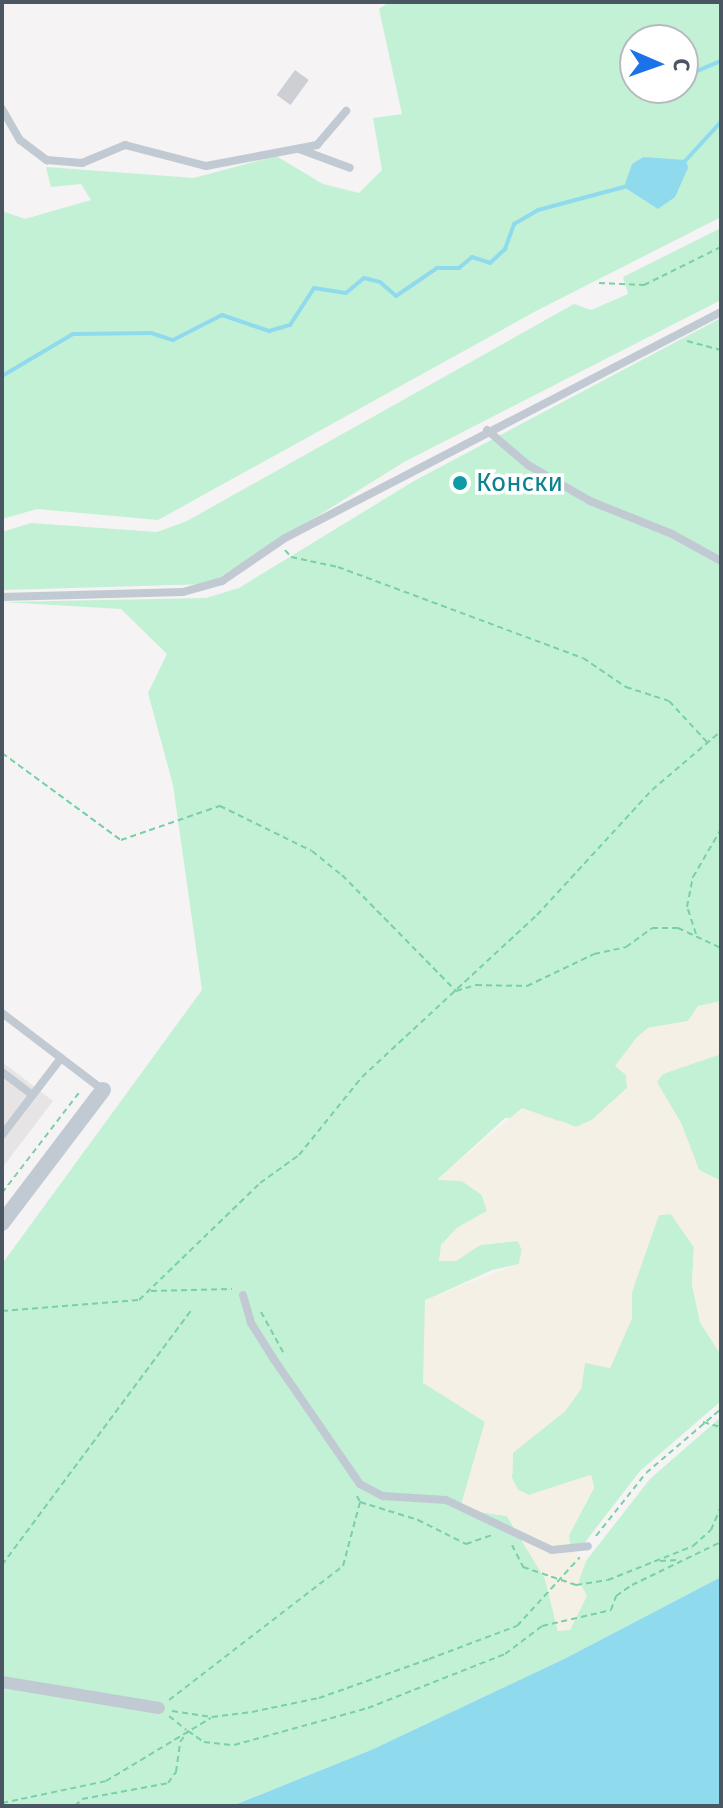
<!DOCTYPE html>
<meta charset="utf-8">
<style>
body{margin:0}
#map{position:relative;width:723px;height:1808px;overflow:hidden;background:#f5f3f3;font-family:"Fira Sans",sans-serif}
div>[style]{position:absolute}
.education>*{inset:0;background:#e6e4e5}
.green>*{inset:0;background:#c3f1d5}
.sand>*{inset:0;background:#f5f0e5}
.water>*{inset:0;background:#90daee}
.stream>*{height:4px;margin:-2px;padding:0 2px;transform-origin:2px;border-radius:2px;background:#90daee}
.building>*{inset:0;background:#cdcfd5;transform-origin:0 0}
.path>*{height:2px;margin-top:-1px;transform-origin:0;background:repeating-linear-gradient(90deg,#7ad0a6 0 6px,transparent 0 10px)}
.service>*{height:8px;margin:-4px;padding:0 4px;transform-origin:4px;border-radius:4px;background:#c1cad2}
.pedestrian>*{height:12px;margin:-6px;padding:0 6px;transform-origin:6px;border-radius:6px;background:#c1cad2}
.minor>*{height:16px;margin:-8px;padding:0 8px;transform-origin:8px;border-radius:8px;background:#c1cad2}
.dots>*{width:22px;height:22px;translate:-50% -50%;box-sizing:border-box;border:4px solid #fff;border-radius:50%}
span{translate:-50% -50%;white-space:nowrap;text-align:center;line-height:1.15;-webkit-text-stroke:7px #fff;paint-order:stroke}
.culture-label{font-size:26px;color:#0d838f}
.left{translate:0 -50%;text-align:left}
.frame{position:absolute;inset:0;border:4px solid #4a5661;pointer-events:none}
.north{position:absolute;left:619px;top:24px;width:80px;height:80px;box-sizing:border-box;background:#fff;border:2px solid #b7bbc0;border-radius:50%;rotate:92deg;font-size:22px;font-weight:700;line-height:32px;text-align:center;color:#4a5661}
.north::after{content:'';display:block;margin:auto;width:28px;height:36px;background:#1a73e8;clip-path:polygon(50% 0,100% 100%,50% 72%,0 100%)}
</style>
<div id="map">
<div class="education">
<i style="clip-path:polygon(2px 1062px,53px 1101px,2px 1168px)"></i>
</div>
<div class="green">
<i style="clip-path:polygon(evenodd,389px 2px,721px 2px,721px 217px,536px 311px,158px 520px,37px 509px,2px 519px,2px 211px,25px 219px,91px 200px,81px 184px,51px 187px,46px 167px,194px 178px,276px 156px,323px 184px,359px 193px,382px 170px,373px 118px,402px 114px,379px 9px,389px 2px,635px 40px,683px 40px,683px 88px,635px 88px,635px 40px,389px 2px,643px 157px,665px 162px,625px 187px,632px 164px,643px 157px)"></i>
<i style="clip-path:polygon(721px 228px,721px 300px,404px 462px,209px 584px,2px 590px,2px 532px,31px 523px,157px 532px,187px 521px,574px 304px,591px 310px,628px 294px,623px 277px)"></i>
<i style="clip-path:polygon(721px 318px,721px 1001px,688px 1021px,648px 1028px,626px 1075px,627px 1088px,592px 1120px,576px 1127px,561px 1121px,505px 1118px,438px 1179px,462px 1181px,482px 1195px,487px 1211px,457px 1228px,441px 1245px,456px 1261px,480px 1245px,518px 1241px,522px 1250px,519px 1264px,492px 1270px,426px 1300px,485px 1422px,460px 1509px,507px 1516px,545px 1579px,558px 1631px,586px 1561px,650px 1479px,721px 1417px,721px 1577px,564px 1659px,371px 1750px,232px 1806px,2px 1806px,2px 1264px,202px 990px,173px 785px,148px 693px,167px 654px,121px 609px,2px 602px,206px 598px,239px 588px,414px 481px)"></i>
<i style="clip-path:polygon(712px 1054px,721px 1054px,721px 1181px,699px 1170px,681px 1123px,656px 1082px,663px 1074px)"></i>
<i style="clip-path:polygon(671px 1214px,694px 1247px,692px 1284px,700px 1322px,721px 1355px,721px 1401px,640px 1471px,579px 1550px,570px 1547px,569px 1535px,594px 1488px,591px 1475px,529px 1495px,518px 1490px,512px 1478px,513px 1452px,565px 1411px,581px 1389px,585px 1362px,610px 1368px,632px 1318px,632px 1292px,651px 1226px,659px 1215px)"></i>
</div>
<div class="sand">
<i style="clip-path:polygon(721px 1001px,721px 1054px,663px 1074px,657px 1082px,681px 1123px,699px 1170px,721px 1181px,721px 1355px,700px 1322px,692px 1284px,694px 1247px,671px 1214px,659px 1215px,632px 1292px,632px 1318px,610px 1368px,585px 1363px,581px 1389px,565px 1411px,513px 1453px,512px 1478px,518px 1490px,529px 1495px,591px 1475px,594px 1487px,569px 1535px,570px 1547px,586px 1561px,579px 1581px,587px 1596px,570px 1630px,558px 1631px,545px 1579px,507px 1516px,460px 1509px,485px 1422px,423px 1383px,425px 1300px,519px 1264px,522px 1250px,518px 1241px,496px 1243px,480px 1245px,456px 1261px,439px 1261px,441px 1245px,457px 1228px,487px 1211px,482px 1195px,462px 1181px,437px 1180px,522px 1108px,576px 1127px,592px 1120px,627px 1088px,626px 1075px,615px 1066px,637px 1037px,648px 1028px,688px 1021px,698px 1006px)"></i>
</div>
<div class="water">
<i style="clip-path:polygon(643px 157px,686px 160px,688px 168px,675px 197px,658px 209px,624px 187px,632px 164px)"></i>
<i style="clip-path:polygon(721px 1577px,721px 1806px,232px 1806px,371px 1750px,564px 1659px)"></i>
</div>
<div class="stream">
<i style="left:683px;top:69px;width:14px;rotate:8deg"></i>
<i style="left:697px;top:71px;width:26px;rotate:-23deg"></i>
<i style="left:686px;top:160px;width:52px;rotate:-47.4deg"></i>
<i style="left:2px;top:376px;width:82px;rotate:-30.6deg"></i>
<i style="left:73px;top:334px;width:78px;rotate:-0.7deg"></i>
<i style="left:151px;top:333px;width:23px;rotate:18deg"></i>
<i style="left:173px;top:340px;width:55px;rotate:-27deg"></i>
<i style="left:222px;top:315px;width:50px;rotate:18.8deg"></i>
<i style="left:269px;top:331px;width:22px;rotate:-16deg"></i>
<i style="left:290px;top:325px;width:44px;rotate:-57deg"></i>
<i style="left:314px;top:288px;width:32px;rotate:9deg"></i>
<i style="left:346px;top:293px;width:23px;rotate:-40deg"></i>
<i style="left:364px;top:278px;width:16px;rotate:14deg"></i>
<i style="left:380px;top:282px;width:21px;rotate:41deg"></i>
<i style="left:396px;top:296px;width:50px;rotate:-34.3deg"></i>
<i style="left:437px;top:268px;width:22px"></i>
<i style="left:459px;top:268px;width:17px;rotate:-40deg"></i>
<i style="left:472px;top:257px;width:19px;rotate:18deg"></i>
<i style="left:490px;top:263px;width:21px;rotate:-43deg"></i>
<i style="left:505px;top:249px;width:27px;rotate:-70deg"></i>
<i style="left:514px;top:224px;width:28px;rotate:-30deg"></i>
<i style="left:538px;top:210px;width:89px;rotate:-15deg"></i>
</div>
<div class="building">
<i style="left:295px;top:70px;width:17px;height:31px;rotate:36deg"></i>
</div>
<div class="path">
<i style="left:599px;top:283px;width:45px;rotate:2.5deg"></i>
<i style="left:644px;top:285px;width:86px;rotate:-26.3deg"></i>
<i style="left:687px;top:341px;width:35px;rotate:15deg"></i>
<i style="left:285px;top:550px;width:9px;rotate:49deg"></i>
<i style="left:291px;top:557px;width:48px;rotate:12deg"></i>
<i style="left:338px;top:567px;width:261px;rotate:20.4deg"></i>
<i style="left:583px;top:658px;width:52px;rotate:34deg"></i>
<i style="left:626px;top:687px;width:45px;rotate:18deg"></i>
<i style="left:669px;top:701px;width:56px;rotate:47.2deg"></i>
<i style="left:2px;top:753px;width:147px;rotate:36.2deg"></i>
<i style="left:121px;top:840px;width:105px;rotate:-19deg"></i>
<i style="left:220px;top:806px;width:102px;rotate:26.1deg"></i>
<i style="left:312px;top:851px;width:38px;rotate:39deg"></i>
<i style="left:342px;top:875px;width:163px;rotate:45.5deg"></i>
<i style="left:456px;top:991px;width:21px;rotate:-17deg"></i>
<i style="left:476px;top:985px;width:51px;rotate:1.1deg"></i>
<i style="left:527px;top:986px;width:74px;rotate:-25.5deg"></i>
<i style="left:594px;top:954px;width:33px;rotate:-12deg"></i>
<i style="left:626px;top:947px;width:32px;rotate:-36deg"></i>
<i style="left:652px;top:928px;width:26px"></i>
<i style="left:678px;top:928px;width:47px;rotate:24.9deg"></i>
<i style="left:696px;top:934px;width:28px;rotate:-108deg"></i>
<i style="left:687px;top:907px;width:31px;rotate:-79deg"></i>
<i style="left:693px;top:877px;width:56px;rotate:-59.7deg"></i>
<i style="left:2px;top:1193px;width:130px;rotate:-52.5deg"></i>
<i style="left:151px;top:1291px;width:81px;rotate:-1.4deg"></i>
<i style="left:2px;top:1311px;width:137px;rotate:-4.6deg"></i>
<i style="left:139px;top:1300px;width:168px;rotate:-44deg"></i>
<i style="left:260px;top:1183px;width:48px;rotate:-35.7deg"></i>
<i style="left:299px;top:1155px;width:100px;rotate:-51.1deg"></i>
<i style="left:362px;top:1077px;width:238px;rotate:-42.8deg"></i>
<i style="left:537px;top:915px;width:170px;rotate:-47.4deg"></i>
<i style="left:652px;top:790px;width:91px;rotate:-40.5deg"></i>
<i style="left:261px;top:1312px;width:46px;rotate:61.2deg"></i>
<i style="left:703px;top:1422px;width:19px;rotate:16deg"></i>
<i style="left:357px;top:1496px;width:7px;rotate:63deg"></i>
<i style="left:360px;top:1502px;width:61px;rotate:17.2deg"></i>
<i style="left:418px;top:1520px;width:54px;rotate:26.6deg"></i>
<i style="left:466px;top:1544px;width:28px;rotate:-19deg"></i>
<i style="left:596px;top:1536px;width:80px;rotate:-51.6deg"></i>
<i style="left:646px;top:1473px;width:99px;rotate:-40.5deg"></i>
<i style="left:512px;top:1545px;width:25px;rotate:63deg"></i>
<i style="left:523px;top:1567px;width:56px;rotate:18.8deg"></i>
<i style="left:576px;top:1585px;width:32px;rotate:-9deg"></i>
<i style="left:608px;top:1580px;width:92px;rotate:-21.8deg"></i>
<i style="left:693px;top:1546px;width:24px;rotate:-42deg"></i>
<i style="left:711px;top:1530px;width:26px;rotate:-67deg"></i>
<i style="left:660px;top:1561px;width:18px;rotate:-3deg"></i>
<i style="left:2px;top:1565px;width:319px;rotate:-53.4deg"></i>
<i style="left:169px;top:1700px;width:220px;rotate:-37.6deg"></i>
<i style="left:343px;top:1566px;width:66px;rotate:-75.1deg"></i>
<i style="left:172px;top:1711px;width:40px;rotate:8.5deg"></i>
<i style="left:212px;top:1717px;width:40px;rotate:-7.1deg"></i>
<i style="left:252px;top:1712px;width:68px;rotate:-11.8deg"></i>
<i style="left:319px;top:1698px;width:117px;rotate:-19.5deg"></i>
<i style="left:429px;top:1659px;width:94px;rotate:-20.6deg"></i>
<i style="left:517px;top:1626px;width:93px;rotate:-47.6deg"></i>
<i style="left:169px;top:1716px;width:22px;rotate:39deg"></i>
<i style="left:2px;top:1803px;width:106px;rotate:-11.9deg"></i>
<i style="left:106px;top:1781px;width:122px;rotate:-31deg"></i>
<i style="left:75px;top:1806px;width:10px;rotate:-45deg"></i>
<i style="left:82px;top:1799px;width:87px;rotate:-10.5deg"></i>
<i style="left:168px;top:1783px;width:14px;rotate:-54deg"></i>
<i style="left:176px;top:1772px;width:30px;rotate:-82deg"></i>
<i style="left:180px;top:1742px;width:14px;rotate:-54deg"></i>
<i style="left:188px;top:1731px;width:19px;rotate:35deg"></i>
<i style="left:204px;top:1742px;width:30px;rotate:6deg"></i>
<i style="left:234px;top:1745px;width:139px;rotate:-15.4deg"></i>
<i style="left:368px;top:1708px;width:147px;rotate:-21.5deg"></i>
<i style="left:505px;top:1654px;width:46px;rotate:-37.1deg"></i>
<i style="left:542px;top:1626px;width:71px;rotate:-13.1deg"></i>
<i style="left:611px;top:1610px;width:15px;rotate:-70deg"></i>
<i style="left:616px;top:1596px;width:19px;rotate:-35deg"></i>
<i style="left:632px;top:1585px;width:99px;rotate:-25.8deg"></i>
</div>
<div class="service">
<i style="left:2px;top:109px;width:36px;rotate:60deg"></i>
<i style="left:20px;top:140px;width:34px;rotate:37deg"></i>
<i style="left:47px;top:160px;width:35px;rotate:5deg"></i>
<i style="left:82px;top:163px;width:47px;rotate:-22.7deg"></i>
<i style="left:125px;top:145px;width:84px;rotate:14.5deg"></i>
<i style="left:206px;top:166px;width:113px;rotate:-10.7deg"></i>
<i style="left:317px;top:145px;width:45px;rotate:-49.5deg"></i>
<i style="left:299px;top:149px;width:54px;rotate:20.4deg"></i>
<i style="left:487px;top:430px;width:54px;rotate:40.5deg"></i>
<i style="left:528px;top:465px;width:72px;rotate:30.1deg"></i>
<i style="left:590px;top:501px;width:88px;rotate:21.9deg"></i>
<i style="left:672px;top:534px;width:56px;rotate:28.9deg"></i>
<i style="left:2px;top:597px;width:181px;rotate:-1.6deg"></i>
<i style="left:183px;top:592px;width:41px;rotate:-15.8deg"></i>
<i style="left:222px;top:581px;width:76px;rotate:-34.3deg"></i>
<i style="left:285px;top:538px;width:491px;rotate:-27.4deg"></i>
<i style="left:2px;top:1013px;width:127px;rotate:37.3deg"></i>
<i style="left:2px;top:1072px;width:38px;rotate:37deg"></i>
<i style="left:2px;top:1135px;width:97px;rotate:-52.5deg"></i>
<i style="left:243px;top:1295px;width:29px;rotate:74deg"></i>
<i style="left:251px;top:1323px;width:41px;rotate:57.8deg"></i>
<i style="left:273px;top:1358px;width:153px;rotate:55.4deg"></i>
<i style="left:360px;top:1484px;width:26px;rotate:28deg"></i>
<i style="left:383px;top:1496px;width:63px;rotate:3.6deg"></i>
<i style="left:446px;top:1500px;width:117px;rotate:25.3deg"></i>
<i style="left:552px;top:1550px;width:36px;rotate:-6deg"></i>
</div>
<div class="pedestrian">
<i style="left:2px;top:1682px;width:159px;rotate:9.4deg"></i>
</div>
<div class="minor">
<i style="left:2px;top:1223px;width:167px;rotate:-52.8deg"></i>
</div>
<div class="dots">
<i style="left:460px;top:483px;background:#0f9aa8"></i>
</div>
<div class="culture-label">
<span class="left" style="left:476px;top:483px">Конски</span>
</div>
<div class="frame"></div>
<div class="north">С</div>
</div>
